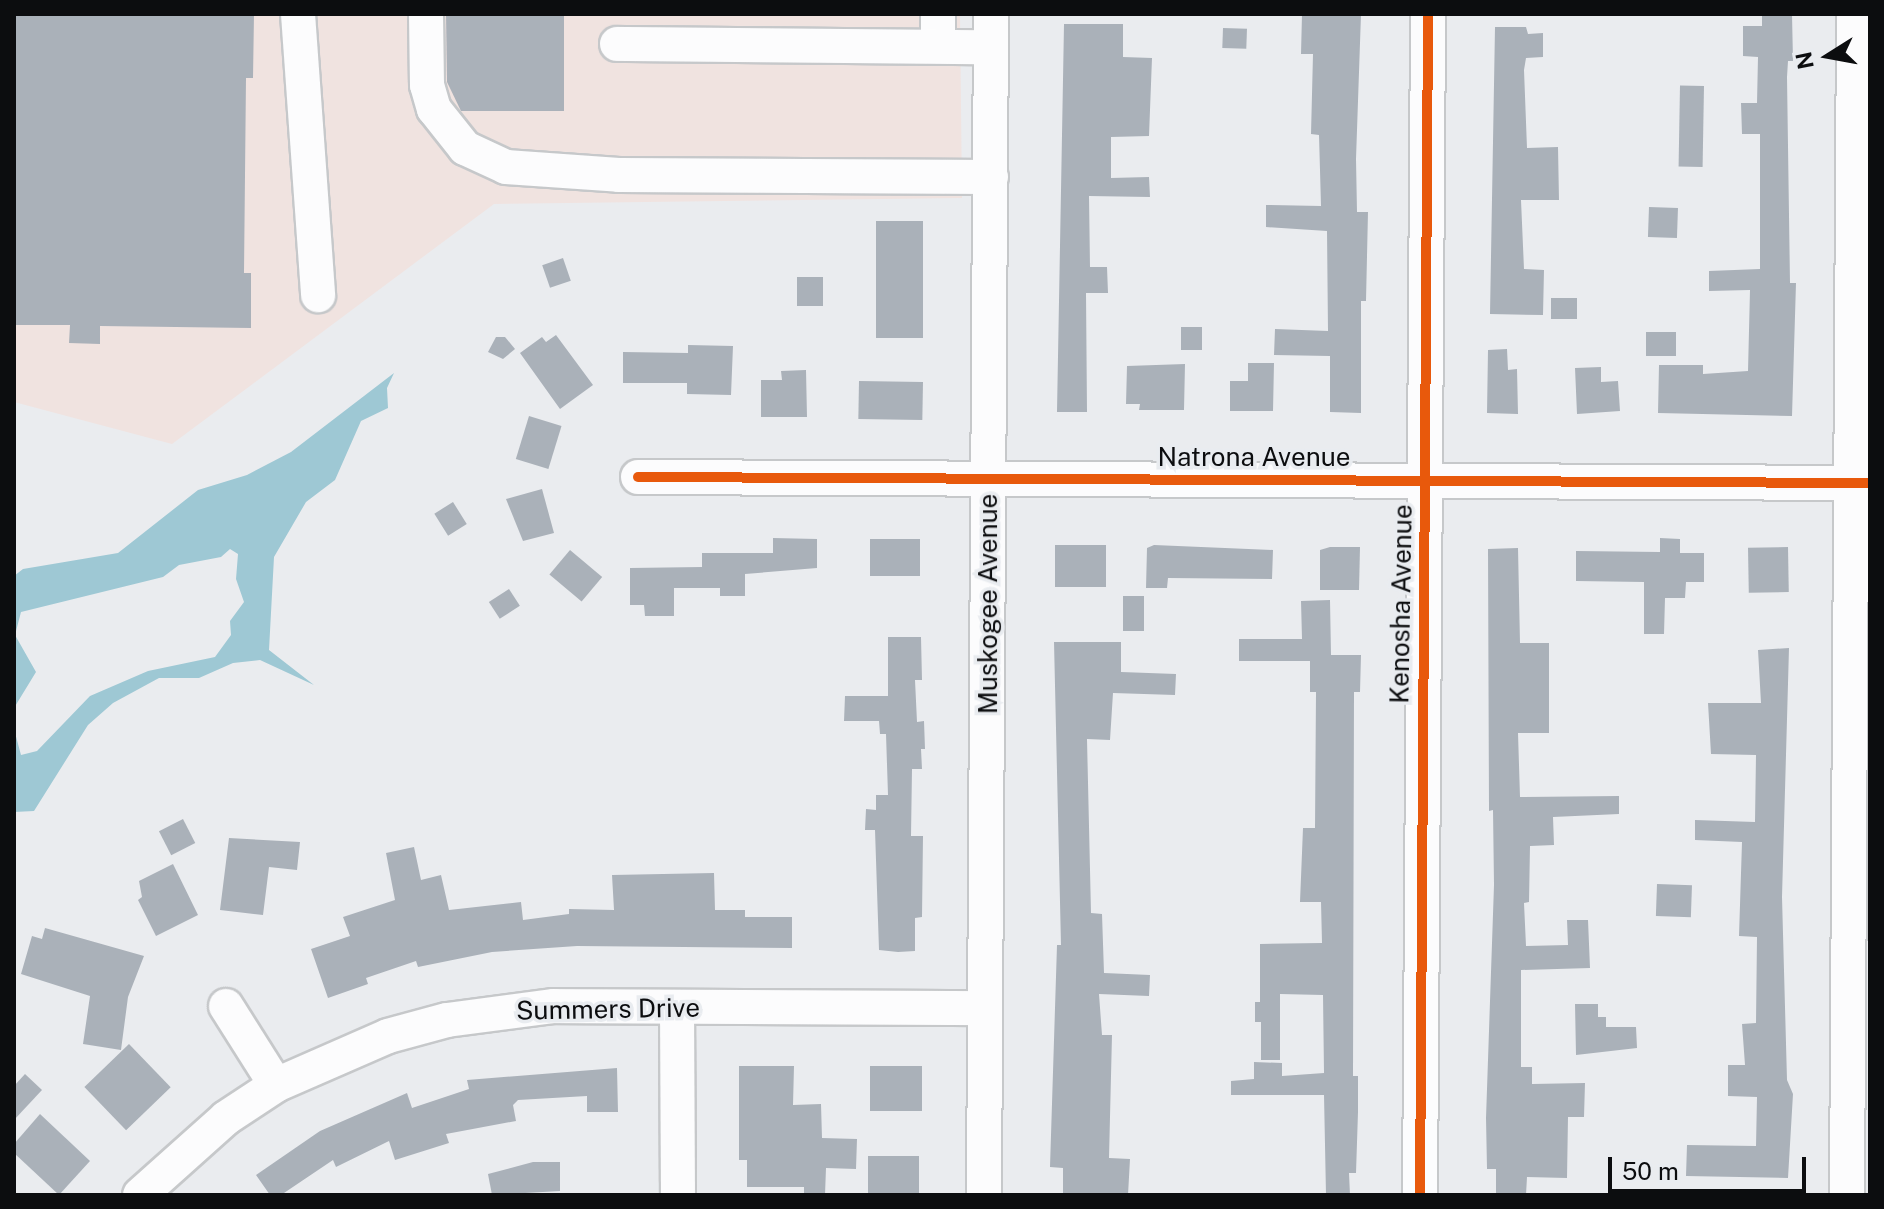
<!DOCTYPE html>
<style>
body{margin:0}
#map{position:relative;width:1884px;height:1209px;overflow:hidden;background:#eaecef;font-family:"Public Sans",sans-serif}
div>[style]{position:absolute}
.industrial>*{inset:0;background:#f0e3e0}
.water>*{inset:0;background:#9ec8d4}
.building>*{inset:0;background:#aab1b9;transform-origin:0 0}
.roads{filter:drop-shadow(2px 0 #c6c8ca) drop-shadow(-2px 0 #c6c8ca) drop-shadow(0 2px #c6c8ca) drop-shadow(0 -2px #c6c8ca)}
.minor>*{height:34px;margin:-17px;padding:0 17px;transform-origin:17px;border-radius:17px;background:#fcfcfd}
.cycleway>*{height:10px;margin:-5px;padding:0 5px;transform-origin:5px;border-radius:5px;background:#e8590c}
span{translate:-50% -50%;white-space:nowrap;text-align:center;line-height:1.15;-webkit-text-stroke:7px #e9ecf0;paint-order:stroke}
.street-label{font-size:26px;color:#0c0d0f}
.frame{position:absolute;inset:0;border:16px solid #0c0d0f;pointer-events:none}
.north{position:absolute;left:1788px;top:16px;width:80px;height:80px;-webkit-text-stroke:6px #e9ecf0;paint-order:stroke;rotate:259deg;font-size:22px;font-weight:700;line-height:32px;text-align:center;color:#0c0d0f}
.north::after{content:'';display:block;margin:auto;width:28px;height:36px;background:#0c0d0f;clip-path:polygon(50% 0,100% 100%,50% 72%,0 100%)}
.scale{position:absolute;left:1608px;top:1157px;width:198px;height:36px;box-sizing:border-box;border:4px solid #0c0d0f;border-top:0;padding-left:10px;font-size:24px;line-height:28px;white-space:nowrap;color:#0c0d0f;-webkit-text-stroke:6px #e9ecf0;paint-order:stroke}
</style>
<div id="map">
<div class="industrial">
<i style="clip-path:polygon(14px 14px,960px 14px,962px 198px,494px 204px,172px 444px,14px 402px)"></i>
</div>
<div class="water">
<i style="clip-path:polygon(394px 373px,387px 388px,388px 408px,361px 421px,335px 480px,306px 502px,274px 557px,269px 650px,314px 685px,260px 660px,233px 663px,199px 678px,159px 678px,113px 703px,88px 725px,34px 811px,14px 812px,14px 729px,21px 755px,37px 751px,90px 696px,148px 671px,215px 657px,231px 635px,230px 621px,244px 602px,236px 579px,238px 554px,230px 549px,221px 557px,179px 565px,163px 577px,21px 612px,15px 635px,36px 672px,14px 708px,14px 576px,23px 569px,118px 553px,198px 490px,247px 475px,291px 452px)"></i>
</div>
<div class="building">
<i style="clip-path:polygon(14px 14px,254px 14px,253px 78px,246px 78px,244px 273px,251px 273px,251px 328px,100px 326px,100px 344px,69px 343px,70px 325px,14px 325px)"></i>
<i style="clip-path:polygon(446px 14px,564px 14px,564px 111px,461px 111px,447px 82px)"></i>
<i style="clip-path:polygon(1302px 14px,1361px 14px,1356px 159px,1357px 212px,1368px 212px,1366px 301px,1361px 301px,1361px 413px,1330px 412px,1330px 356px,1274px 355px,1275px 329px,1328px 331px,1327px 231px,1266px 227px,1266px 205px,1321px 206px,1319px 135px,1311px 134px,1313px 54px,1301px 54px)"></i>
<i style="clip-path:polygon(1762px 14px,1792px 14px,1793px 61px,1788px 61px,1787px 77px,1790px 283px,1796px 283px,1792px 416px,1658px 413px,1659px 365px,1703px 365px,1703px 374px,1748px 371px,1750px 290px,1709px 291px,1709px 271px,1760px 269px,1760px 134px,1742px 134px,1741px 103px,1757px 103px,1758px 57px,1743px 56px,1743px 26px,1762px 26px)"></i>
<i style="clip-path:polygon(1064px 24px,1123px 24px,1123px 57px,1152px 58px,1149px 136px,1111px 137px,1111px 178px,1149px 177px,1150px 197px,1089px 196px,1090px 267px,1107px 267px,1108px 293px,1086px 293px,1087px 412px,1057px 412px)"></i>
<i style="clip-path:polygon(1495px 27px,1526px 27px,1528px 34px,1543px 33px,1543px 57px,1526px 58px,1524px 70px,1527px 148px,1558px 147px,1559px 200px,1521px 200px,1524px 269px,1544px 270px,1543px 315px,1490px 314px)"></i>
<i style="left:1223px;top:28px;width:24px;height:20px;rotate:2deg"></i>
<i style="left:1704px;top:86px;width:81px;height:24px;rotate:91deg"></i>
<i style="left:1649px;top:207px;width:29px;height:30px;rotate:2deg"></i>
<i style="left:923px;top:221px;width:117px;height:47px;rotate:90deg"></i>
<i style="left:563px;top:258px;width:24px;height:22px;rotate:71deg"></i>
<i style="left:797px;top:277px;width:26px;height:29px"></i>
<i style="left:1577px;top:298px;width:21px;height:26px;rotate:90deg"></i>
<i style="left:1181px;top:327px;width:21px;height:23px"></i>
<i style="left:1646px;top:332px;width:30px;height:24px"></i>
<i style="clip-path:polygon(556px 335px,593px 385px,560px 409px,520px 353px,542px 337px,546px 342px)"></i>
<i style="clip-path:polygon(496px 337px,505px 337px,515px 349px,503px 359px,488px 352px)"></i>
<i style="clip-path:polygon(688px 345px,733px 346px,731px 395px,687px 394px,687px 383px,623px 383px,623px 352px,688px 353px)"></i>
<i style="clip-path:polygon(1507px 349px,1508px 370px,1517px 369px,1518px 414px,1487px 413px,1488px 350px)"></i>
<i style="clip-path:polygon(1248px 363px,1274px 363px,1273px 411px,1230px 411px,1230px 381px,1248px 381px)"></i>
<i style="clip-path:polygon(1185px 364px,1184px 410px,1139px 410px,1140px 404px,1126px 404px,1127px 366px)"></i>
<i style="clip-path:polygon(1601px 367px,1601px 382px,1618px 381px,1620px 411px,1577px 414px,1575px 368px)"></i>
<i style="clip-path:polygon(806px 370px,807px 417px,761px 417px,761px 380px,782px 380px,781px 371px)"></i>
<i style="left:859px;top:381px;width:64px;height:38px;rotate:1deg"></i>
<i style="left:529px;top:416px;width:34px;height:45px;rotate:17deg"></i>
<i style="clip-path:polygon(542px 489px,554px 533px,523px 541px,506px 499px)"></i>
<i style="left:453px;top:502px;width:26px;height:22px;rotate:58deg"></i>
<i style="clip-path:polygon(773px 538px,817px 539px,817px 568px,745px 574px,745px 596px,720px 596px,720px 588px,674px 588px,674px 616px,645px 616px,644px 605px,630px 605px,630px 568px,702px 567px,702px 553px,773px 553px)"></i>
<i style="clip-path:polygon(1660px 538px,1680px 539px,1680px 553px,1704px 553px,1704px 582px,1686px 582px,1685px 598px,1665px 598px,1664px 634px,1644px 634px,1644px 582px,1576px 581px,1576px 551px,1660px 552px)"></i>
<i style="left:920px;top:539px;width:37px;height:50px;rotate:90deg"></i>
<i style="left:1055px;top:545px;width:51px;height:42px"></i>
<i style="clip-path:polygon(1154px 545px,1273px 550px,1272px 579px,1168px 578px,1167px 588px,1146px 588px,1147px 548px)"></i>
<i style="clip-path:polygon(1330px 547px,1360px 547px,1359px 590px,1320px 590px,1320px 550px)"></i>
<i style="left:1788px;top:547px;width:45px;height:40px;rotate:89deg"></i>
<i style="clip-path:polygon(1518px 548px,1520px 643px,1549px 643px,1549px 733px,1518px 733px,1520px 797px,1619px 796px,1619px 814px,1553px 817px,1554px 845px,1530px 846px,1529px 902px,1524px 903px,1526px 946px,1568px 945px,1567px 920px,1588px 920px,1590px 968px,1521px 970px,1521px 1067px,1532px 1067px,1532px 1084px,1585px 1083px,1584px 1117px,1568px 1117px,1567px 1178px,1527px 1177px,1526px 1195px,1496px 1195px,1496px 1169px,1487px 1169px,1486px 1118px,1494px 885px,1493px 810px,1489px 811px,1488px 549px)"></i>
<i style="left:570px;top:550px;width:42px;height:32px;rotate:40deg"></i>
<i style="left:509px;top:589px;width:20px;height:24px;rotate:57deg"></i>
<i style="left:1123px;top:596px;width:21px;height:35px"></i>
<i style="clip-path:polygon(1330px 600px,1331px 655px,1361px 655px,1360px 692px,1354px 692px,1353px 1076px,1358px 1076px,1358px 1112px,1356px 1173px,1349px 1173px,1350px 1195px,1326px 1195px,1324px 1095px,1231px 1095px,1231px 1081px,1254px 1079px,1254px 1062px,1282px 1063px,1282px 1076px,1324px 1073px,1323px 995px,1280px 994px,1280px 1060px,1261px 1060px,1261px 1022px,1255px 1022px,1255px 1002px,1260px 1002px,1260px 944px,1322px 943px,1321px 902px,1300px 902px,1303px 828px,1315px 828px,1316px 692px,1310px 692px,1310px 661px,1239px 661px,1239px 639px,1302px 639px,1301px 601px)"></i>
<i style="clip-path:polygon(888px 637px,921px 637px,922px 680px,915px 680px,917px 722px,924px 721px,925px 749px,921px 749px,922px 769px,912px 769px,911px 836px,923px 836px,922px 917px,915px 918px,915px 951px,898px 952px,879px 950px,875px 830px,865px 830px,866px 809px,876px 810px,876px 795px,888px 795px,886px 734px,880px 734px,879px 721px,844px 721px,845px 696px,888px 696px)"></i>
<i style="clip-path:polygon(1054px 642px,1121px 642px,1121px 672px,1176px 674px,1175px 695px,1113px 693px,1110px 740px,1087px 739px,1091px 913px,1102px 914px,1104px 973px,1150px 975px,1149px 996px,1099px 994px,1102px 1035px,1112px 1035px,1109px 1158px,1130px 1159px,1128px 1195px,1063px 1195px,1063px 1168px,1050px 1167px,1057px 945px,1061px 945px)"></i>
<i style="clip-path:polygon(1789px 648px,1782px 897px,1787px 1080px,1793px 1094px,1788px 1178px,1686px 1176px,1687px 1145px,1756px 1146px,1757px 1097px,1728px 1096px,1728px 1065px,1745px 1065px,1742px 1024px,1756px 1023px,1757px 937px,1739px 936px,1742px 842px,1695px 840px,1695px 820px,1755px 822px,1756px 755px,1711px 754px,1708px 703px,1761px 703px,1758px 650px)"></i>
<i style="left:183px;top:819px;width:27px;height:27px;rotate:63deg"></i>
<i style="clip-path:polygon(229px 838px,300px 842px,297px 870px,269px 867px,263px 915px,220px 910px)"></i>
<i style="clip-path:polygon(414px 847px,421px 880px,441px 875px,449px 910px,521px 902px,523px 920px,569px 914px,569px 909px,614px 910px,612px 875px,714px 873px,715px 910px,745px 910px,745px 917px,792px 917px,792px 948px,577px 946px,492px 952px,418px 967px,416px 961px,366px 978px,368px 984px,328px 998px,311px 949px,350px 936px,343px 917px,395px 900px,386px 853px)"></i>
<i style="clip-path:polygon(173px 864px,198px 915px,156px 936px,138px 900px,142px 897px,139px 881px)"></i>
<i style="left:1657px;top:884px;width:35px;height:32px;rotate:2deg"></i>
<i style="clip-path:polygon(45px 928px,144px 956px,128px 997px,121px 1050px,83px 1044px,90px 996px,21px 974px,32px 936px,42px 939px)"></i>
<i style="clip-path:polygon(1575px 1004px,1598px 1004px,1598px 1017px,1606px 1017px,1606px 1027px,1636px 1027px,1637px 1048px,1576px 1055px)"></i>
<i style="left:129px;top:1044px;width:60px;height:62px;rotate:46deg"></i>
<i style="clip-path:polygon(739px 1066px,794px 1066px,793px 1105px,821px 1104px,822px 1138px,857px 1139px,856px 1169px,826px 1168px,825px 1195px,804px 1195px,804px 1187px,747px 1187px,747px 1160px,739px 1160px)"></i>
<i style="left:870px;top:1066px;width:52px;height:45px"></i>
<i style="clip-path:polygon(617px 1068px,618px 1112px,587px 1112px,587px 1096px,518px 1100px,513px 1105px,516px 1121px,446px 1134px,449px 1143px,395px 1160px,389px 1141px,336px 1167px,333px 1160px,281px 1195px,270px 1195px,256px 1175px,320px 1131px,407px 1093px,412px 1108px,469px 1089px,467px 1080px)"></i>
<i style="clip-path:polygon(25px 1074px,42px 1090px,14px 1120px,14px 1086px)"></i>
<i style="clip-path:polygon(40px 1114px,90px 1161px,59px 1195px,14px 1153px,14px 1144px)"></i>
<i style="left:868px;top:1156px;width:51px;height:39px"></i>
<i style="clip-path:polygon(533px 1162px,560px 1162px,560px 1191px,492px 1195px,488px 1174px)"></i>
</div>
<div class="roads">
<div class="minor">
<i style="left:298px;top:14px;width:282px;rotate:85.9deg"></i>
<i style="left:426px;top:14px;width:71px;rotate:89.2deg"></i>
<i style="left:427px;top:85px;width:25px;rotate:74deg"></i>
<i style="left:434px;top:109px;width:50px;rotate:51.5deg"></i>
<i style="left:465px;top:148px;width:45px;rotate:24.9deg"></i>
<i style="left:506px;top:167px;width:113px;rotate:4deg"></i>
<i style="left:619px;top:175px;width:372px;rotate:0.3deg"></i>
<i style="left:938px;top:14px;width:30px;rotate:90deg"></i>
<i style="left:617px;top:44px;width:374px;rotate:0.5deg"></i>
<i style="left:638px;top:477px;width:1232px;rotate:0.28deg"></i>
<i style="left:226px;top:1006px;width:93px;rotate:57.7deg"></i>
<i style="left:677px;top:1007px;width:188px;rotate:89.7deg"></i>
<i style="left:140px;top:1195px;width:115px;rotate:-41.8deg"></i>
<i style="left:226px;top:1118px;width:60px;rotate:-33.4deg"></i>
<i style="left:276px;top:1085px;width:122px;rotate:-23.6deg"></i>
<i style="left:388px;top:1036px;width:61px;rotate:-15.2deg"></i>
<i style="left:447px;top:1020px;width:108px;rotate:-7.5deg"></i>
<i style="left:554px;top:1006px;width:431px;rotate:0.3deg"></i>
<i style="left:984px;top:1195px;width:1181px;rotate:-89.66deg"></i>
<i style="left:1420px;top:1195px;width:1181px;rotate:-89.61deg"></i>
<i style="left:1847px;top:1195px;width:1181px;rotate:-89.66deg"></i>
</div>
</div>
<div class="cycleway">
<i style="left:638px;top:477px;width:1232px;rotate:0.28deg"></i>
<i style="left:1420px;top:1195px;width:1181px;rotate:-89.61deg"></i>
</div>
<div class="street-label">
<span style="left:1254px;top:457px">Natrona Avenue</span>
<span style="left:988px;top:604px;rotate:-90deg">Muskogee Avenue</span>
<span style="left:1401px;top:604px;rotate:-89deg">Kenosha Avenue</span>
<span style="left:608px;top:1009px;rotate:-1deg">Summers Drive</span>
</div>
<div class="frame"></div>
<div class="north">N</div>
<div class="scale">50 m</div>
</div>
